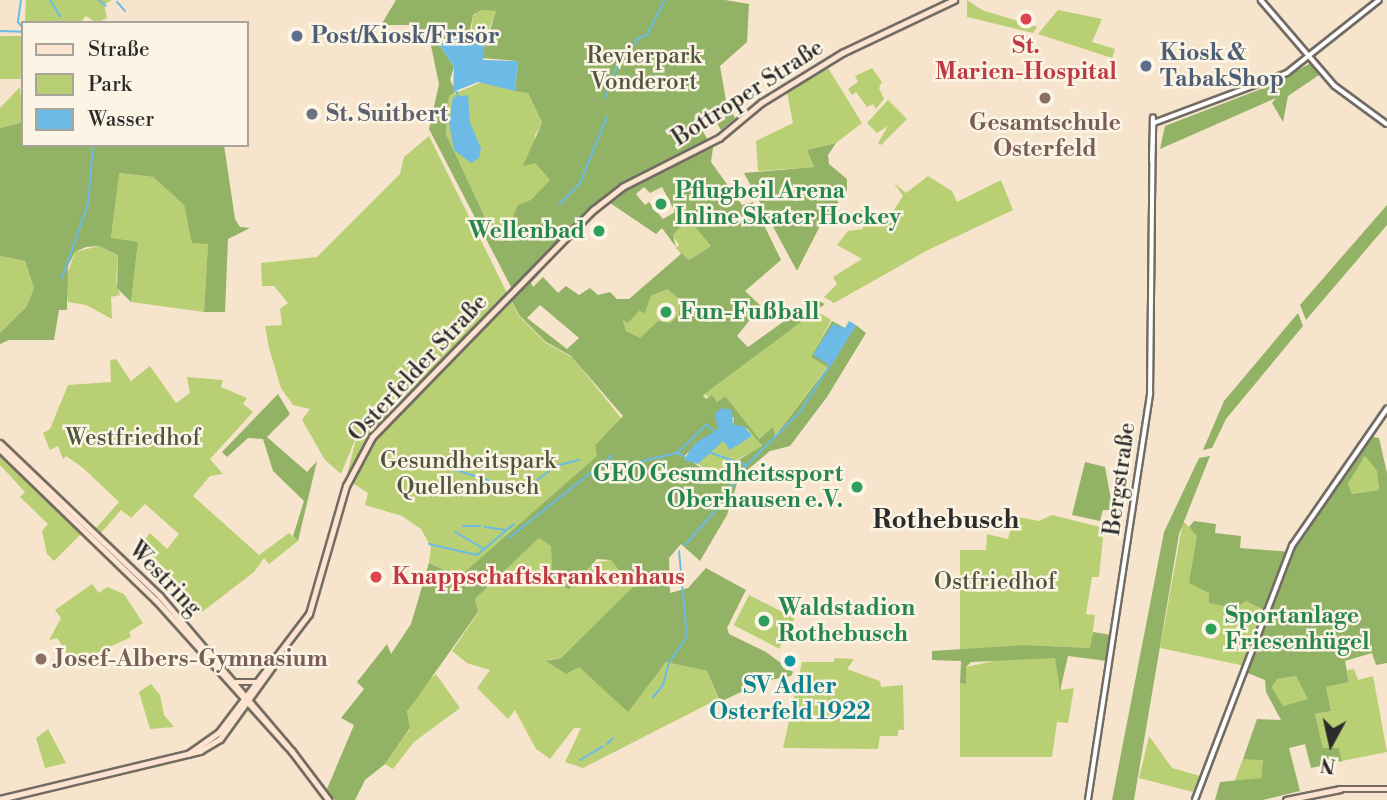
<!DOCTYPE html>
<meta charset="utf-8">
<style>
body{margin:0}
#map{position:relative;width:1387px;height:800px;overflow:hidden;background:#f6e5cc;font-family:"Libre Bodoni",serif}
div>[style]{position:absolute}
.green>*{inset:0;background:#b9cf73;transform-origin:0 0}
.forest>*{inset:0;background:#92b265}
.water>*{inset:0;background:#6cbae6}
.stream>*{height:2px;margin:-1px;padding:0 1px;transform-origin:1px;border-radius:1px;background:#6cbae6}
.roads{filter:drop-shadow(2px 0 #726c63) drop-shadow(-2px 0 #726c63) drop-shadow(0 2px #726c63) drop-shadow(0 -2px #726c63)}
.tertiary>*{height:3.5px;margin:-1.75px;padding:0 1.75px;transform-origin:1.75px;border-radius:1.75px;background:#fff}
.secondary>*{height:4.5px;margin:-2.25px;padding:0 2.25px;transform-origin:2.25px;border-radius:2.25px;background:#fde4d1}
.dots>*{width:19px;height:19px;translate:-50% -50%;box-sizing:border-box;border:4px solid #fcf5e5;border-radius:50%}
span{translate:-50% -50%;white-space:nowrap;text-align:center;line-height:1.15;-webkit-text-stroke:5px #fcf5e5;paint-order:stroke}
.service-label{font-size:23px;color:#4e5e75;font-weight:700}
.left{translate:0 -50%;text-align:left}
.health-label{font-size:23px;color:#be3a42;font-weight:700}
.park-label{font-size:23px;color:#4e543d}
.street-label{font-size:23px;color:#2b2b2b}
.worship-label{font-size:23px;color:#5b616d;font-weight:700}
.education-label{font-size:23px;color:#785e54;font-weight:700}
.leisure-label{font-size:23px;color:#27864d;font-weight:700}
.right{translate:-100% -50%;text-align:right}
.culture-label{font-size:23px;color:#0d838f;font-weight:700}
.quarter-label{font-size:26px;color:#2b2b2b;font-weight:700}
.legend{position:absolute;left:21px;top:21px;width:228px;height:126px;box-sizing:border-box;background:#fcf5e5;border:2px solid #a8a49b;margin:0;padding:9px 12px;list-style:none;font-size:21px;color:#2b2b2b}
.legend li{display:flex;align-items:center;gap:14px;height:35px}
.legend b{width:35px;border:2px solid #a8a49b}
.north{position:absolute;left:1296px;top:709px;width:70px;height:70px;-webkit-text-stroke:5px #fcf5e5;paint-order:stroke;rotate:188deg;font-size:19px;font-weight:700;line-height:28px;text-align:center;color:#2b2b2b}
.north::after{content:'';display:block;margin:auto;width:24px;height:32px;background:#2b2b2b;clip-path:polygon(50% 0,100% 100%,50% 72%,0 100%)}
</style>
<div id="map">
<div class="green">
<i style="clip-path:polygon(26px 0,112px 0,104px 5px,107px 18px,96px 23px,86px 16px,80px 23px,25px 23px)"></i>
<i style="clip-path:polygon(967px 0,982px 10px,1037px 27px,1033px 33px,967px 17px)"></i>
<i style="clip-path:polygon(482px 10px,496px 11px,485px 40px,480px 32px,471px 34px,473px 16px)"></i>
<i style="clip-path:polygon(1058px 10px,1102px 19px,1092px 42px,1115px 49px,1112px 58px,1038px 34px)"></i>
<i style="left:0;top:36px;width:23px;height:43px"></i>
<i style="clip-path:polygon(828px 68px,862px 123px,836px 143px,807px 150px,814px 167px,758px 171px,756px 141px,793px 123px,787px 92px)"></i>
<i style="clip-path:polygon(872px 68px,882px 82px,879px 88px,884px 99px,876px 109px,873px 104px,867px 107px,856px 92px,852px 95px,848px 89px,858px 82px,855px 76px)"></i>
<i style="clip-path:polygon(482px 82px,528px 93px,542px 124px,535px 135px,535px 163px,550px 180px,503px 241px,496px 241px,446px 134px,449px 96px)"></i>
<i style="clip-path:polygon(20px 87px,23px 122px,0 128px,0 108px)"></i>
<i style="clip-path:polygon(888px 100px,907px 119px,881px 145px,878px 143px,888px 126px,877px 133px,867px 123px)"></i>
<i style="clip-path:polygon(429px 136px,518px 315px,546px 343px,573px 358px,621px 418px,595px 445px,598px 456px,459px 577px,429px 563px,431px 547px,421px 529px,402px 516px,365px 505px,368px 493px,346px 479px,357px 435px,341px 474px,325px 460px,302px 420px,310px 409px,293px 405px,281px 388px,269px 348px,265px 326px,282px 325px,280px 309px,288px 303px,274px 286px,262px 286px,261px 263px,317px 257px,400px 174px,404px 157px)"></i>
<i style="clip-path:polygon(118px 173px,153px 177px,184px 205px,189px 226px,208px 244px,204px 312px,131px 302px,138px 242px,111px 239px)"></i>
<i style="clip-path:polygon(928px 176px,952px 191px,957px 202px,1001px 180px,1013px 210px,928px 250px,834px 303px,824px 297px,837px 284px,833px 277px,862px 259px,837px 245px,848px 231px,863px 229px,861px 210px,886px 222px,903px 196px,894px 183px,906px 193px)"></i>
<i style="clip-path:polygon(693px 222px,711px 246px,689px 260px,676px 248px,679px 245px,672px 235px,682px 225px)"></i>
<i style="clip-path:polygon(99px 246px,118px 255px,116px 281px,120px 295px,111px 297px,112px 319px,86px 305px,68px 302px,66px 278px,75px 252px)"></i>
<i style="clip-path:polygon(0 256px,25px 261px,34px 288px,27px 306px,0 333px)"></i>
<i style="clip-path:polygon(667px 289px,680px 300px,679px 314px,670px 323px,658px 321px,640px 339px,626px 331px,623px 320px,628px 323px,639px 311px,645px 312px,651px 296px)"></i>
<i style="clip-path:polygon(815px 310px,831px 320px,812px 356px,828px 366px,774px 437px,773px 428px,759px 439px,754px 435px,762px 447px,734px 461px,721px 481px,698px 464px,703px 457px,723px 440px,730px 449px,752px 436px,725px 396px,717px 402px,703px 394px)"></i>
<i style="clip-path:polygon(116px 359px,131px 381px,150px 366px,176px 403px,190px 393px,187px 377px,223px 380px,221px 387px,247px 398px,243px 404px,253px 412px,210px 459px,223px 474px,210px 476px,193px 496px,259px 555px,289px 533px,298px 541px,269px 564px,264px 558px,254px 572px,202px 612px,142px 543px,150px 533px,167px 549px,179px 534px,145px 504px,131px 518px,121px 510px,101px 533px,96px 528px,119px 502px,83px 468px,66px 456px,63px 459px,58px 446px,50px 450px,43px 433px,50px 429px,68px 385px,111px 382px,110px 360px)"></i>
<i style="clip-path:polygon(0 456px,82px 533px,54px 561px,47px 554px,42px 531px,48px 524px,20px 497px,25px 492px,0 465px)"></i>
<i style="clip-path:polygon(1365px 456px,1377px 471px,1379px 490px,1352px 494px,1348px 484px)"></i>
<i style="clip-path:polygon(1052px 515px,1104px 528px,1099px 577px,1092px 577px,1086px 614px,1095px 615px,1091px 648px,1027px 645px,960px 652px,960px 550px,986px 550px,987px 534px,1008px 539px,1014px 516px,1039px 521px)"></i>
<i style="clip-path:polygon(1183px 521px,1197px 535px,1198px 585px,1210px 593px,1209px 602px,1246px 601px,1266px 611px,1245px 666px,1160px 648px)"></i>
<i style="clip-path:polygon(539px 538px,592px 563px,611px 560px,632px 589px,561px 658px,547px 660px,579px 667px,628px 711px,666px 662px,707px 671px,718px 699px,583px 768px,565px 762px,581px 728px,574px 728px,550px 759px,536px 749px,515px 710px,508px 719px,477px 688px,490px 670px,467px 663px,452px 651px,478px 613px,475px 599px)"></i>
<i style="clip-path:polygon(92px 584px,99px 593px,107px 587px,124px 594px,143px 623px,129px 632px,131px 637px,91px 656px,77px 668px,57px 638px,49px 640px,61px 618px,55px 610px)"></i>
<i style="left:749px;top:595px;width:51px;height:34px;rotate:27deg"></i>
<i style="clip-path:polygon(1012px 657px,1055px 658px,1061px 690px,1074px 688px,1068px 723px,1057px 722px,1052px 757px,960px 757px,960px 683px,966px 683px,966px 667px)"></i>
<i style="clip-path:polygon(835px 658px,854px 659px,847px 669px,880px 681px,881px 687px,903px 685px,904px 730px,898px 730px,898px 736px,880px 736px,878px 749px,783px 748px,802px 662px,833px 662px)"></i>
<i style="clip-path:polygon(1354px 669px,1358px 680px,1373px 676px,1387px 752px,1342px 761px,1339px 748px,1323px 748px,1315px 714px,1331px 711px,1326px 687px,1349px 682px,1347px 670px)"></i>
<i style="clip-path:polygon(436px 674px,460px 708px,414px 742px,393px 769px,385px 764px,410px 729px,407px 713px,425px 683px)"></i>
<i style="clip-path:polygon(1296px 676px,1309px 699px,1283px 706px,1272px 687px,1277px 679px)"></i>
<i style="clip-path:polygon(151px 684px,160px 695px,164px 715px,174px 727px,150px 729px,139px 692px)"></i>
<i style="clip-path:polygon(48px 729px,66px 763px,45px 768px,36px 738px)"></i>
<i style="clip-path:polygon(1149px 736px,1172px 768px,1200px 776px,1193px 792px,1139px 778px)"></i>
<i style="clip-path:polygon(1243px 759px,1263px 759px,1261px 778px,1234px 782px)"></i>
</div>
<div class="forest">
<i style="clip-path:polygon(evenodd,396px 0,725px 0,749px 4px,747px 42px,720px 66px,726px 101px,735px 118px,721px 130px,709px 110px,694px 117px,713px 148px,711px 162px,742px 205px,753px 202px,781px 260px,745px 291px,761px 306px,737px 336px,748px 347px,815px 299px,825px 304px,703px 395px,706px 399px,712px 395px,717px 402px,725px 396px,759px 439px,773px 427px,775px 436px,828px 367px,811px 357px,832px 321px,845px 328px,831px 365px,856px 325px,866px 333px,827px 397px,790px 446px,770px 451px,739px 477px,727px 515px,700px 561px,681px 544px,669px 558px,670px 593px,688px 588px,706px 568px,746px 590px,727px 628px,729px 634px,766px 652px,793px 672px,791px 676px,764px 681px,720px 702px,707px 671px,666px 662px,628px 712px,579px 667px,566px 674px,546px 661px,561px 658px,632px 588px,611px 560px,597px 559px,569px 589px,553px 582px,551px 546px,539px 538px,475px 599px,478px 612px,407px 712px,410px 728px,385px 764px,365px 780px,355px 800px,335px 800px,327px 789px,354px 725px,341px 718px,364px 689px,357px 682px,387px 644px,391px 654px,411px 624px,429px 563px,459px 577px,597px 456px,595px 445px,623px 416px,571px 356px,546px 342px,519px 315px,511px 300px,511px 287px,429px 129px,439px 84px,429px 36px,418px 40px,411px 25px,381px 25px,396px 0,482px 10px,496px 11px,481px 58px,518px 61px,515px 91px,528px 93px,542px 123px,523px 166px,535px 163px,550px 180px,531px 200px,518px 205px,508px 229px,513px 232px,503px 241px,496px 241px,446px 134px,449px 96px,456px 92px,450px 80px,454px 67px,439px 44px,444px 39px,469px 36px,473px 15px,482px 10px,396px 0,644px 187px,650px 193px,662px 187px,675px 212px,663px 219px,649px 202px,645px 205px,636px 194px,644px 187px,396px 0,610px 203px,656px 234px,662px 228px,681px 254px,629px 299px,617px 299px,610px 292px,598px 295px,590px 288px,579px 295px,566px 286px,558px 293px,543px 277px,533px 287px,531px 283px,576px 233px,610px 203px,396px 0,692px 223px,711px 246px,689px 260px,676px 248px,673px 235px,682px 225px,692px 223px,396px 0,667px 289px,680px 300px,679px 314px,670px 323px,658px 321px,640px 338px,626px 331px,623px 320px,628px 323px,639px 311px,645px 313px,651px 296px,667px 289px,396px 0,540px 305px,579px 338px,567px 349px,527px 318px,540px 305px,396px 0,734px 417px,733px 425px,748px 429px,762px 446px,723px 469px,720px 481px,684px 456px,718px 429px,720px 420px,734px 417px)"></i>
<i style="clip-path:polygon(1311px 63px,1319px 75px,1288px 96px,1283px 122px,1272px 103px,1276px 98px,1160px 149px,1165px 126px,1266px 87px)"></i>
<i style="clip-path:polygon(23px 122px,23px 145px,224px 145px,235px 219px,240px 227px,250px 228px,228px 239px,225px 312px,204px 312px,208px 244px,192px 243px,184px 205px,153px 177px,119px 173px,111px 238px,138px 242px,131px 302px,117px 288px,118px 255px,99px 246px,86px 247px,75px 252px,68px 266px,67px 310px,59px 310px,54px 340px,9px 340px,0 344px,0 333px,27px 306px,34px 288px,25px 261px,0 256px,0 128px)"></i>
<i style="clip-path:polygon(836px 143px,828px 155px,829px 164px,847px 179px,847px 191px,837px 193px,839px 208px,824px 218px,797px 271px,744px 173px,814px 167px,807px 150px)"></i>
<i style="clip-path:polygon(1387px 205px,1387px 225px,1306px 320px,1300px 305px)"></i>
<i style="clip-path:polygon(1298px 313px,1303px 326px,1226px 419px,1212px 448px,1203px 450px,1224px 401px)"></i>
<i style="clip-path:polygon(278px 394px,290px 414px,267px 437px,307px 472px,317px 461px,298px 541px,293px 536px,304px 501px,273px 471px,263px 439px,248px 438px,227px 457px,222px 452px)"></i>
<i style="clip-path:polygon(evenodd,1373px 437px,1379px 438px,1387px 473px,1387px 663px,1376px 665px,1372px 653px,1345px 661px,1349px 682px,1326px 687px,1331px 711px,1315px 714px,1323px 748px,1339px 748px,1342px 761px,1311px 768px,1305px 744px,1289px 748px,1300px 791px,1263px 800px,1215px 800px,1220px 782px,1261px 778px,1263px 760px,1243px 759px,1257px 719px,1281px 720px,1266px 692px,1265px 680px,1245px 672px,1268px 612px,1246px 601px,1235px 608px,1209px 603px,1209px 593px,1189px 583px,1197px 536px,1189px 527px,1194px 521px,1216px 524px,1215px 533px,1241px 536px,1240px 548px,1292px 552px,1299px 537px,1373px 437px,1365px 456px,1377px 471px,1379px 490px,1352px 494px,1348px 484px,1365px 456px,1373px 437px,1296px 676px,1308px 699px,1283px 706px,1272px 687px,1277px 679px,1296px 676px)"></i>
<i style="clip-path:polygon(1210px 456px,1179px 534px,1134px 800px,1112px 800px,1164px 532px,1199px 458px)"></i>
<i style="clip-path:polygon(1085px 462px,1105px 467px,1113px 510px,1103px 510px,1100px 521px,1072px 515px)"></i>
<i style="clip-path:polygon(1093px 632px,1112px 635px,1107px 661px,1068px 656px,1060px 691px,1055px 658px,971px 662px,966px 667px,966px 684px,960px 683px,961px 661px,932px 660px,932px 651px,1027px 645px,1090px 648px)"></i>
</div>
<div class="water">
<i style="clip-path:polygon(473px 32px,480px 32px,485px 40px,483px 60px,518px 61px,515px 91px,478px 82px,453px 92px,454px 67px,439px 44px)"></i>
<i style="clip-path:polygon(468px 95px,470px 123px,481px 148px,479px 158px,471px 163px,454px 150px,449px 123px,453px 97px)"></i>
<i style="clip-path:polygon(849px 321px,856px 325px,831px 366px,813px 355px,833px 324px,845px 328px)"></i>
<i style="clip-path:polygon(722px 408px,732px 410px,733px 425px,744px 426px,752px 436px,730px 450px,723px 441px,698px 464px,684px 460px,694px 444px,718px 429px,715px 413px)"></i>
</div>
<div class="stream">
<i style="left:21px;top:0;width:22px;rotate:98deg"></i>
<i style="left:18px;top:22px;width:8px;rotate:50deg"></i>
<i style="left:50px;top:0;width:19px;rotate:58deg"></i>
<i style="left:99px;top:0;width:9px;rotate:41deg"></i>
<i style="left:117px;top:2px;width:12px;rotate:48deg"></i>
<i style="left:0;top:31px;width:23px;rotate:2deg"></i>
<i style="left:457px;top:92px;width:4px;rotate:76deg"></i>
<i style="left:605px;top:98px;width:33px;rotate:-70deg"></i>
<i style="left:616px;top:67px;width:37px;rotate:-52deg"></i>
<i style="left:639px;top:38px;width:9px;rotate:-21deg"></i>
<i style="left:647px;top:35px;width:39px;rotate:-63deg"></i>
<i style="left:559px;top:205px;width:30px;rotate:-46deg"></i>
<i style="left:580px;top:183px;width:71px;rotate:-67.8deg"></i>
<i style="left:62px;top:278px;width:78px;rotate:-70.6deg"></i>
<i style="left:88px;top:204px;width:59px;rotate:-85.2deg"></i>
<i style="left:678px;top:452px;width:39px;rotate:-44deg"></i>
<i style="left:706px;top:425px;width:10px;rotate:37deg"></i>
<i style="left:711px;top:453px;width:37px;rotate:19deg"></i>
<i style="left:630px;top:464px;width:48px;rotate:-13.2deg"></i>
<i style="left:677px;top:453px;width:8px;rotate:23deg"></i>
<i style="left:450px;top:468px;width:59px;rotate:17.8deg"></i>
<i style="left:506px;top:486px;width:25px;rotate:-2deg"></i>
<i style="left:531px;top:485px;width:31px;rotate:-38deg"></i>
<i style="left:555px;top:466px;width:25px;rotate:-14deg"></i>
<i style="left:463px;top:526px;width:17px"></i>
<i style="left:485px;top:527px;width:21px;rotate:8deg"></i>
<i style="left:455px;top:532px;width:34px;rotate:30deg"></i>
<i style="left:509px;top:538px;width:133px;rotate:-38.6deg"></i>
<i style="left:429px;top:544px;width:49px;rotate:12.9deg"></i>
<i style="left:477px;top:555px;width:48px;rotate:-40deg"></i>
<i style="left:685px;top:545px;width:67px;rotate:-48.7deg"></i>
<i style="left:729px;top:495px;width:20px;rotate:-70deg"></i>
<i style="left:736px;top:476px;width:91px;rotate:-45deg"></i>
<i style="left:800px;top:412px;width:56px;rotate:-57.4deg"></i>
<i style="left:670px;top:661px;width:29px;rotate:-55deg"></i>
<i style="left:687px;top:637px;width:86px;rotate:-95.3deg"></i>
<i style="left:653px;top:697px;width:16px;rotate:-50deg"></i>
<i style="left:663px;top:685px;width:23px;rotate:-75deg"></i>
<i style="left:607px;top:744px;width:8px;rotate:-45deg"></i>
<i style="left:580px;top:760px;width:26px;rotate:-31deg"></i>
</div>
<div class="roads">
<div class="tertiary">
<i style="left:1261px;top:0;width:113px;rotate:49.3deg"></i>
<i style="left:1335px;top:86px;width:64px;rotate:36.2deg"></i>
<i style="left:1154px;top:123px;width:142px;rotate:-20.6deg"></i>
<i style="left:1287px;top:73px;width:117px;rotate:-38.4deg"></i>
<i style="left:1152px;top:161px;width:35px;rotate:-88deg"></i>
<i style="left:1088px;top:800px;width:411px;rotate:-81.3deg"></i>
<i style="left:1150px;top:394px;width:276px;rotate:-89.4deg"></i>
<i style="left:1195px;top:800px;width:272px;rotate:-69.1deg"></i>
<i style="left:1292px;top:546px;width:167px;rotate:-55.3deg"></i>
</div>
<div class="secondary">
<i style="left:0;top:443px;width:221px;rotate:43.7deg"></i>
<i style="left:160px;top:596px;width:196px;rotate:49.6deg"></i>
<i style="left:0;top:449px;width:217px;rotate:44.1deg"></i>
<i style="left:156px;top:600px;width:203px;rotate:48deg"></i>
<i style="left:292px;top:751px;width:61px;rotate:52.9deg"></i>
<i style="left:236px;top:682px;width:22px"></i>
<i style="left:188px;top:754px;width:38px;rotate:-35deg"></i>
<i style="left:219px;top:732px;width:148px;rotate:-52.7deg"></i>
<i style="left:309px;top:614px;width:133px;rotate:-73.9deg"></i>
<i style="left:346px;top:486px;width:55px;rotate:-62deg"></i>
<i style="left:372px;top:437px;width:317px;rotate:-45.8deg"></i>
<i style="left:593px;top:210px;width:37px;rotate:-38deg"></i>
<i style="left:622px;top:187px;width:109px;rotate:-26.8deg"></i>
<i style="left:719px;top:138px;width:55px;rotate:-39.8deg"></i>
<i style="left:761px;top:103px;width:95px;rotate:-31.7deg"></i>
<i style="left:842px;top:53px;width:124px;rotate:-25.3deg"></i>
<i style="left:0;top:799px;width:206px;rotate:-13.5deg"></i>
<i style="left:200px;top:751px;width:23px;rotate:-31deg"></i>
<i style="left:220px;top:739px;width:89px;rotate:-54.2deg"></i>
<i style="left:1286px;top:800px;width:55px;rotate:-11.5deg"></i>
<i style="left:1340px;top:789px;width:47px"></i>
</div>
</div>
<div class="dots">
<i style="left:1026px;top:19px;background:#e0444e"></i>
<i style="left:297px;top:36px;background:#5c6f8a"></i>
<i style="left:1146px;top:66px;background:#5c6f8a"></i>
<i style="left:1045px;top:98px;background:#8d6e63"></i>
<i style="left:312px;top:114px;background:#6b7280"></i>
<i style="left:661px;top:204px;background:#2e9e5b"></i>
<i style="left:599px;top:231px;background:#2e9e5b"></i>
<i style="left:666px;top:312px;background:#2e9e5b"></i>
<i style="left:857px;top:487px;background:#2e9e5b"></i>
<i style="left:376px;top:577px;background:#e0444e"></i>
<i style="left:764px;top:621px;background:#2e9e5b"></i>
<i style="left:1211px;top:629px;background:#2e9e5b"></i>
<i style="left:41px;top:659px;background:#8d6e63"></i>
<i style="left:790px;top:661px;background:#0f9aa8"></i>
</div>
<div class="service-label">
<span class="left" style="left:311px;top:36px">Post/Kiosk/Frisör</span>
<span class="left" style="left:1160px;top:66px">Kiosk &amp;<br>TabakShop</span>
</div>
<div class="health-label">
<span style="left:1026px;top:59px">St.<br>Marien-Hospital</span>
<span class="left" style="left:392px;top:577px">Knappschaftskrankenhaus</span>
</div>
<div class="park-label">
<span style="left:644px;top:69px">Revierpark<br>Vonderort</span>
<span style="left:133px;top:438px">Westfriedhof</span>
<span style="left:468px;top:474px">Gesundheitspark<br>Quellenbusch</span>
<span style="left:995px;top:582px">Ostfriedhof</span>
</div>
<div class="street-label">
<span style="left:748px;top:93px;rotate:-33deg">Bottroper Straße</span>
<span style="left:418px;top:368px;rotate:-47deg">Osterfelder Straße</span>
<span style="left:1120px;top:479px;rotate:-82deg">Bergstraße</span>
<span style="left:165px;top:579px;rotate:46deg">Westring</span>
</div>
<div class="worship-label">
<span class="left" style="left:326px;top:114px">St. Suitbert</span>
</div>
<div class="education-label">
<span style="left:1045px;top:136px">Gesamtschule<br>Osterfeld</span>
<span class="left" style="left:55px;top:659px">Josef-Albers-Gymnasium</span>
</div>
<div class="leisure-label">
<span class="left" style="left:675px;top:204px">Pflugbeil Arena<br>Inline Skater Hockey</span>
<span class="right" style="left:585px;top:231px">Wellenbad</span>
<span class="left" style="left:680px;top:312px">Fun-Fußball</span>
<span class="right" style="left:843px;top:487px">GEO Gesundheitssport<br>Oberhausen e.V.</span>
<span class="left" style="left:778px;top:621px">Waldstadion<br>Rothebusch</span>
<span class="left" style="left:1225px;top:629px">Sportanlage<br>Friesenhügel</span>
</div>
<div class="culture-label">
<span style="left:790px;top:699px">SV Adler<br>Osterfeld 1922</span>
</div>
<div class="quarter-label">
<span style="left:946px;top:521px">Rothebusch</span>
</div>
<ul class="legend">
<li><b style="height:9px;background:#fde4d1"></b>Straße</li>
<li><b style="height:19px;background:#b9cf73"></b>Park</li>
<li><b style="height:19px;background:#6cbae6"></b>Wasser</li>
</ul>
<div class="north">N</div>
</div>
